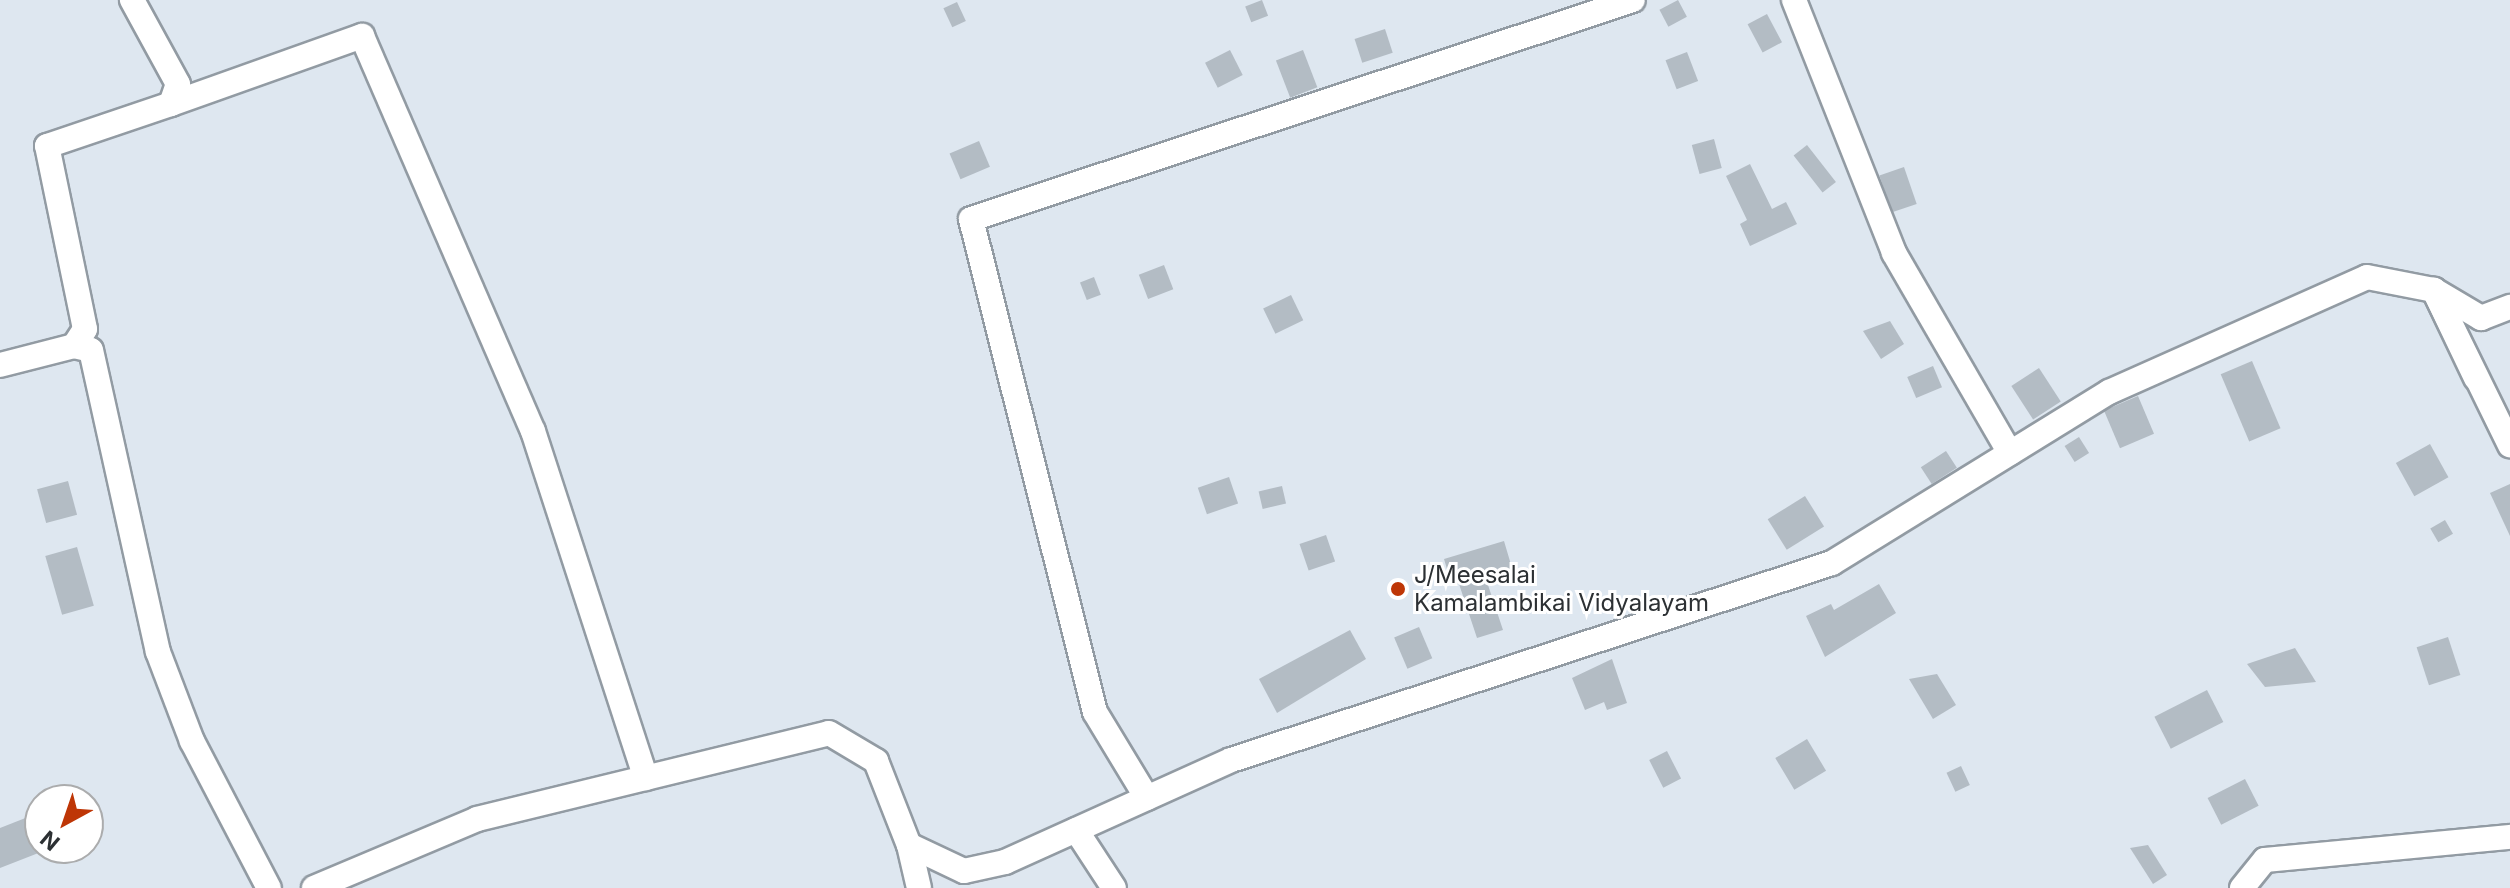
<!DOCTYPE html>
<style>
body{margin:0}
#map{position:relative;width:2510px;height:888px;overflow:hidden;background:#dee7f0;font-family:Inter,sans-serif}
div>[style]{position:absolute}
.building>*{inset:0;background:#b3bcc4;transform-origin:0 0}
.roads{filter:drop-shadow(2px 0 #929ba3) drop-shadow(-2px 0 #929ba3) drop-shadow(0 2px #929ba3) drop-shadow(0 -2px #929ba3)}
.minor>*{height:24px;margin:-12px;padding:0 12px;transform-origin:12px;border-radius:12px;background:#fff}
.dots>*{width:22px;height:22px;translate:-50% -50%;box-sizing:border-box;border:4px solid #fff;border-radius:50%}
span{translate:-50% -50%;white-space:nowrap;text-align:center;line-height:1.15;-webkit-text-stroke:6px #fff;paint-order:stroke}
.poi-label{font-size:24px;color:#2c3033}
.left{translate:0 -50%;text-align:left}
.north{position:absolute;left:24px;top:784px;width:80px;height:80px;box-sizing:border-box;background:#fff;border:2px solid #abacad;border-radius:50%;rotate:220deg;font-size:22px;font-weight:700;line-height:32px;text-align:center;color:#2c3033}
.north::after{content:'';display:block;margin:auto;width:28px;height:36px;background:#be3606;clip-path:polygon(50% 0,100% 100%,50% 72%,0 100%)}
</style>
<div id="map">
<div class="building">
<i style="left:1262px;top:0;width:17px;height:18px;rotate:69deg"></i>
<i style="left:1678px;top:0;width:19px;height:21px;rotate:62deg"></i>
<i style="left:957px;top:2px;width:21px;height:15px;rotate:65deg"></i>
<i style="left:1767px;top:14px;width:32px;height:22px;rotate:62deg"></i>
<i style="left:1385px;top:29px;width:25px;height:32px;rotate:72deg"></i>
<i style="left:1230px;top:50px;width:28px;height:28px;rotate:63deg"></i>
<i style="left:1303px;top:50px;width:40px;height:29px;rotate:69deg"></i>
<i style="left:1687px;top:52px;width:31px;height:23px;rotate:69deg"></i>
<i style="left:1714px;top:139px;width:30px;height:23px;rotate:75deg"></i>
<i style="left:979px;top:141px;width:28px;height:32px;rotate:67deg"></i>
<i style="left:1807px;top:145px;width:47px;height:17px;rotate:52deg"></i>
<i style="clip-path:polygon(1750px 164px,1772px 209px,1786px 202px,1797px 224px,1750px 246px,1740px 224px,1747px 220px,1726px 176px)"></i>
<i style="left:1904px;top:167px;width:39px;height:26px;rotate:71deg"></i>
<i style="left:1164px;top:265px;width:26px;height:27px;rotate:69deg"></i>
<i style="left:1094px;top:277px;width:19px;height:15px;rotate:69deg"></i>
<i style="left:1291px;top:295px;width:28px;height:31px;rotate:64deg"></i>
<i style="clip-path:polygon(1890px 321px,1904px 344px,1881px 359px,1863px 331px)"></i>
<i style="left:2252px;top:361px;width:73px;height:34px;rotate:67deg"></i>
<i style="left:1933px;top:366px;width:23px;height:28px;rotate:67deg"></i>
<i style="left:2039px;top:368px;width:40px;height:33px;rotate:57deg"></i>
<i style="left:2138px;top:396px;width:41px;height:37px;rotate:67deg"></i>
<i style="left:2079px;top:437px;width:19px;height:17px;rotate:58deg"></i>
<i style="left:2430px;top:444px;width:38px;height:39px;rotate:61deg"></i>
<i style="left:1946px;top:451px;width:20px;height:30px;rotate:57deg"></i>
<i style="left:1229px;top:477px;width:28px;height:33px;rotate:71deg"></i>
<i style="left:68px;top:481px;width:35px;height:32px;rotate:75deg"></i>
<i style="clip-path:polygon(2510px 484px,2510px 536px,2490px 493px)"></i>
<i style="left:1282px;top:486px;width:18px;height:24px;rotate:77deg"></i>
<i style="left:1805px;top:496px;width:36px;height:44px;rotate:58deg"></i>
<i style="left:2445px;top:520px;width:16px;height:17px;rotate:60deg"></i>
<i style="left:1326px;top:535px;width:28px;height:28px;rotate:71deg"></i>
<i style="clip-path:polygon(1504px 541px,1512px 568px,1485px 576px,1503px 630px,1477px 638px,1459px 584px,1452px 586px,1444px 559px)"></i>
<i style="left:77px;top:547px;width:61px;height:33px;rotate:74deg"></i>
<i style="clip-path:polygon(1879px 584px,1896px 613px,1825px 657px,1806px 616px,1831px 604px,1834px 610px)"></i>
<i style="left:1419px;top:627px;width:34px;height:27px;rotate:67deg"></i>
<i style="clip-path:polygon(1350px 630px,1366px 659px,1277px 713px,1259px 679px)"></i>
<i style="left:2448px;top:637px;width:40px;height:33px;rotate:72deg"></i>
<i style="clip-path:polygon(2295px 648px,2316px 682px,2265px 687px,2247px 664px)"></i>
<i style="clip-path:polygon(1612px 659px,1627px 703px,1607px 710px,1604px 702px,1585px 710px,1572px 678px)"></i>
<i style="clip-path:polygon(1937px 674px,1956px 705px,1933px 719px,1909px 679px)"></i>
<i style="left:2207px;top:690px;width:36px;height:59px;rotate:63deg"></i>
<i style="left:1807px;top:739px;width:37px;height:37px;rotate:59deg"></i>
<i style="left:1667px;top:751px;width:31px;height:20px;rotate:63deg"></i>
<i style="left:1961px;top:766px;width:21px;height:16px;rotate:65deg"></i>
<i style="left:2245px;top:779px;width:30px;height:42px;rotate:63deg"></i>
<i style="clip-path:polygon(28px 817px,41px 852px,0 868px,0 828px)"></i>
<i style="clip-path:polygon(2148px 845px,2167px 875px,2153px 884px,2130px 848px)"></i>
</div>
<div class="roads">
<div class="minor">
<i style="left:1794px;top:0;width:272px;rotate:68.4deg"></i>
<i style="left:1894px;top:253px;width:231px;rotate:59.9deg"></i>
<i style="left:171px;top:104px;width:203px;rotate:-19.6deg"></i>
<i style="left:362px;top:36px;width:430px;rotate:66.6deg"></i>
<i style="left:533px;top:431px;width:365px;rotate:72deg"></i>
<i style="left:74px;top:346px;width:17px;rotate:13deg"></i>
<i style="left:91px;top:350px;width:309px;rotate:77.5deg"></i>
<i style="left:158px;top:652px;width:95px;rotate:69.1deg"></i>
<i style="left:192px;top:741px;width:166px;rotate:62.4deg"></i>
<i style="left:0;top:365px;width:76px;rotate:-14.4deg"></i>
<i style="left:74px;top:346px;width:20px;rotate:-57deg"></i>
<i style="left:85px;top:329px;width:187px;rotate:-101.7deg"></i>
<i style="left:47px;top:146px;width:131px;rotate:-18.7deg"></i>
<i style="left:171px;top:104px;width:21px;rotate:-71deg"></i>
<i style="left:178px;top:84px;width:96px;rotate:-118.7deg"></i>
<i style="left:2476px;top:378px;width:98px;rotate:-115.5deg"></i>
<i style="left:2434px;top:290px;width:173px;rotate:63.9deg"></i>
<i style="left:1147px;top:798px;width:100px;rotate:-121.2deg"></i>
<i style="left:1095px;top:712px;width:508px;rotate:-104.12deg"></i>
<i style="left:971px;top:219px;width:697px;rotate:-18.31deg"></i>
<i style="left:1076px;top:830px;width:69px;rotate:56.8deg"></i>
<i style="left:909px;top:845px;width:44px;rotate:76.9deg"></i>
<i style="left:314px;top:888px;width:177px;rotate:-22.9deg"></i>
<i style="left:477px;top:819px;width:362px;rotate:-13.7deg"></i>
<i style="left:829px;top:733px;width:55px;rotate:30.8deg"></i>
<i style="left:876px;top:761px;width:90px;rotate:68.6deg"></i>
<i style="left:909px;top:845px;width:61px;rotate:25.3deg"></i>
<i style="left:964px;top:871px;width:42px;rotate:-12.4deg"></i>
<i style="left:1005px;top:862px;width:248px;rotate:-24.3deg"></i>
<i style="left:1231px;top:760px;width:632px;rotate:-18.15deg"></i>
<i style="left:1832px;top:563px;width:326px;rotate:-31.7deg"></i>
<i style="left:2109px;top:392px;width:282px;rotate:-24deg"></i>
<i style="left:2367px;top:277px;width:68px;rotate:11deg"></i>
<i style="left:2434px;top:290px;width:55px;rotate:30.8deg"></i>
<i style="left:2481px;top:318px;width:31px;rotate:-21deg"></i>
<i style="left:2242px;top:888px;width:36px;rotate:-51deg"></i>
<i style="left:2265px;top:860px;width:246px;rotate:-5.4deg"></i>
</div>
</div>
<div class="dots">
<i style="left:1398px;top:589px;background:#be3606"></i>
</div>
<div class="poi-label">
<span class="left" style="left:1414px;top:589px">J/Meesalai<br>Kamalambikai Vidyalayam</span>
</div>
<div class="north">N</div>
</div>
